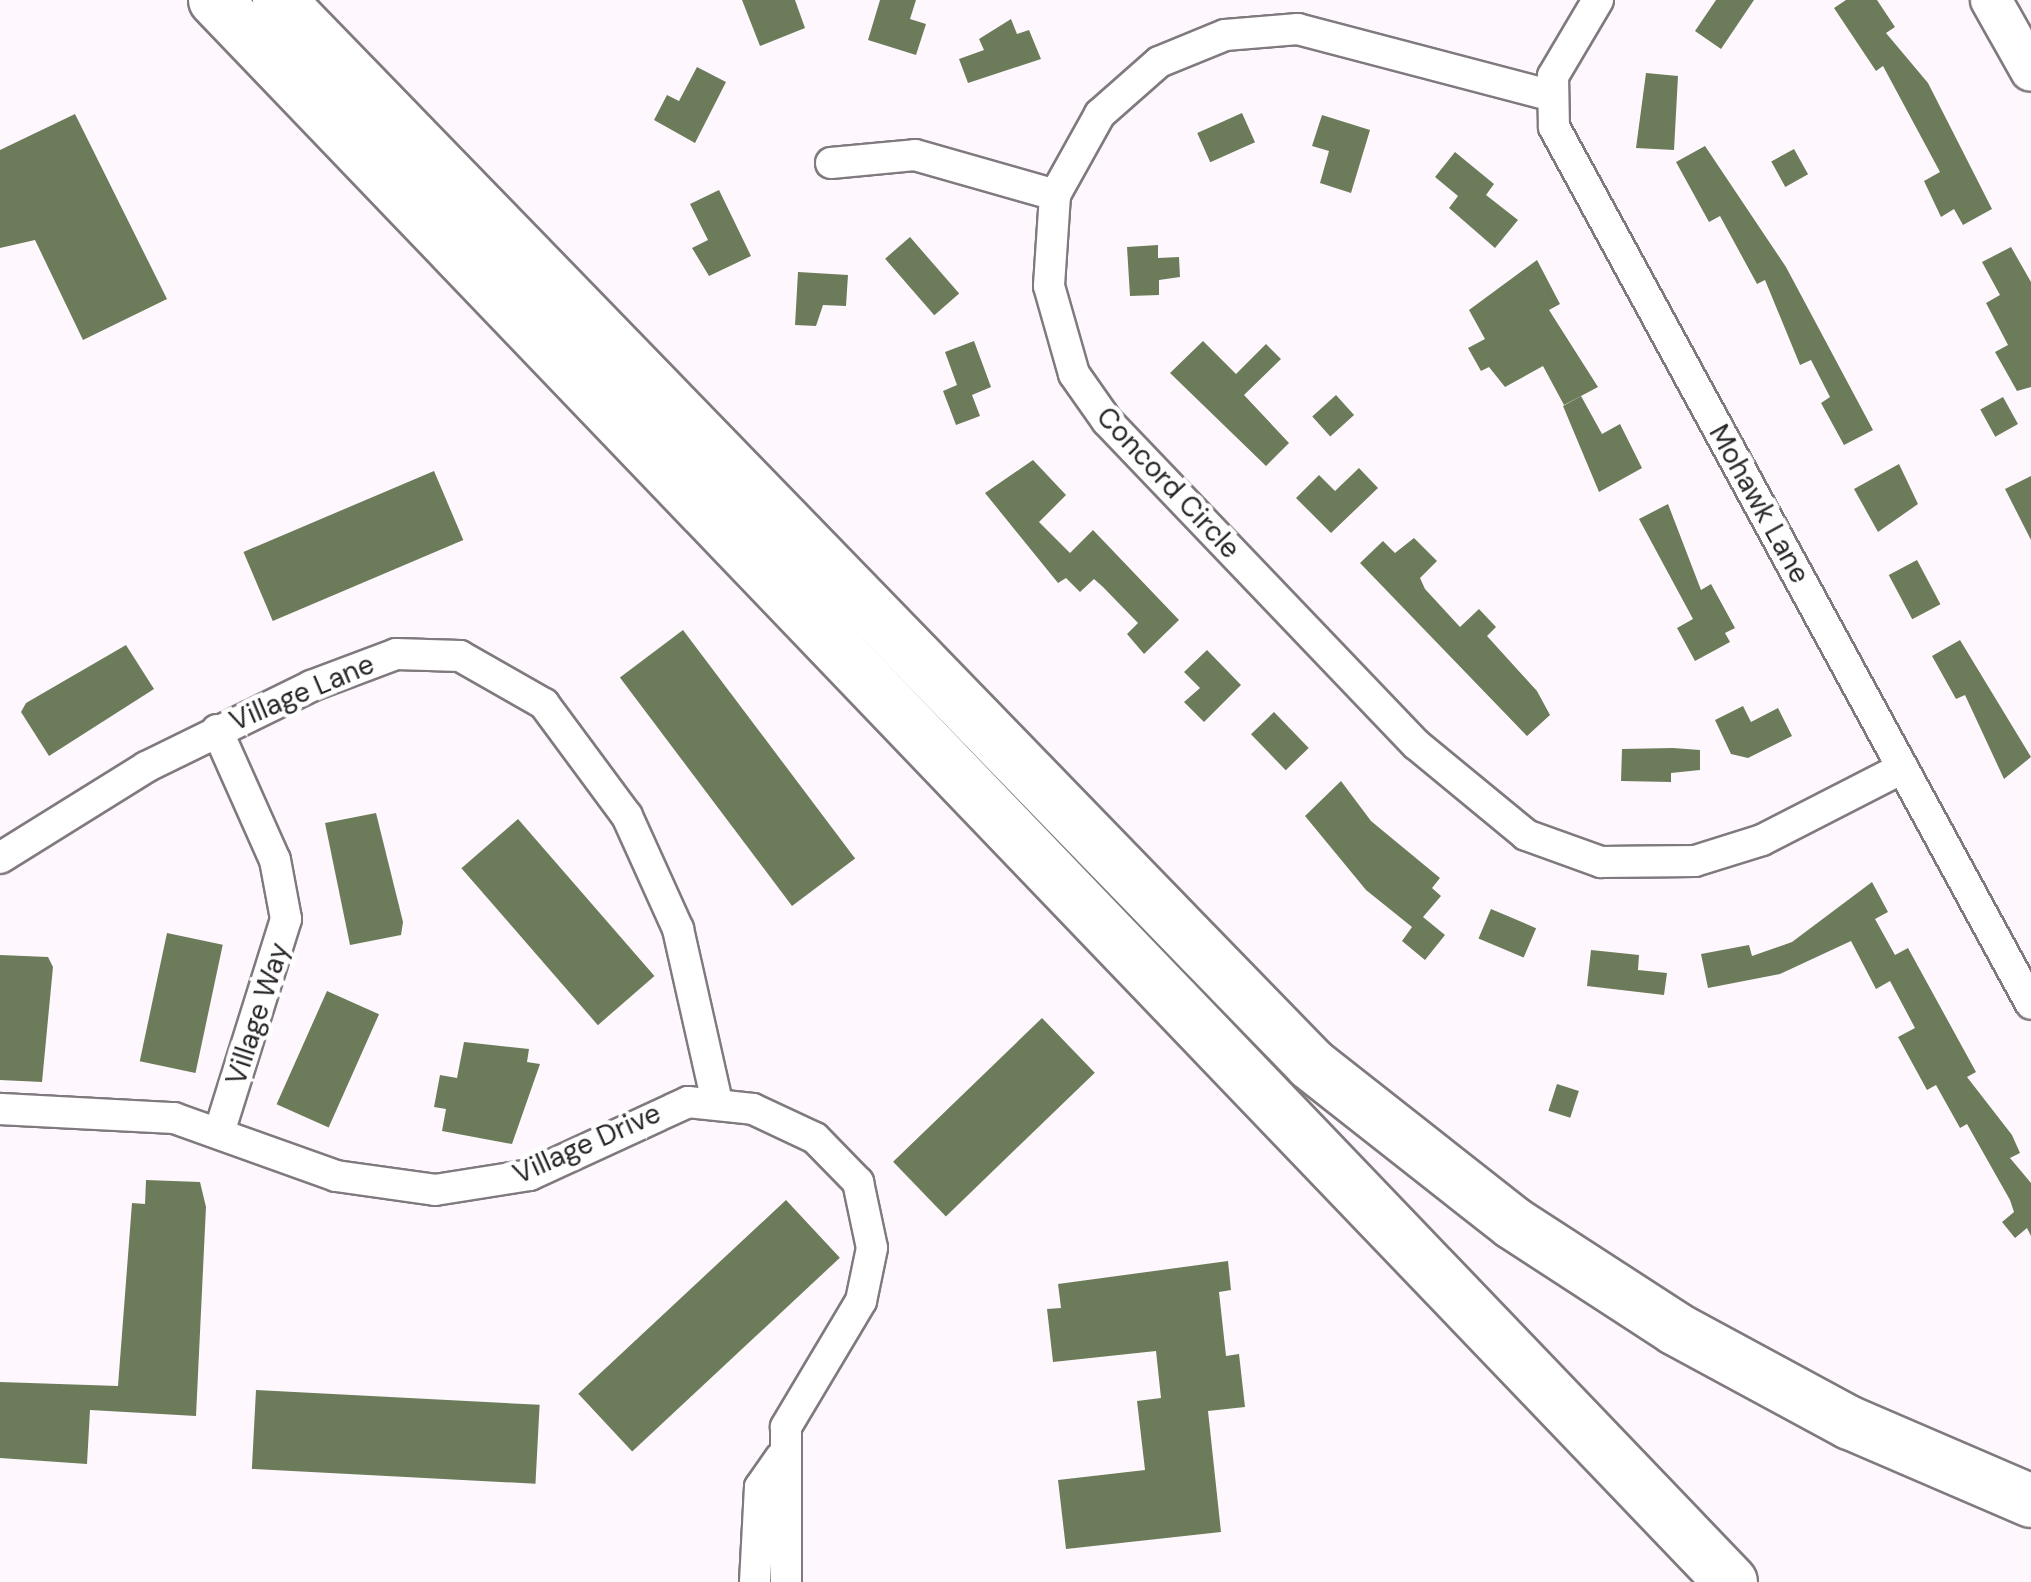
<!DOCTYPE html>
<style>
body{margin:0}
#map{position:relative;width:2031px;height:1582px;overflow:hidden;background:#fef8fe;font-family:"DM Sans",sans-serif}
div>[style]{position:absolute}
.building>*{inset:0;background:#6c7c5a;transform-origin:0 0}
.roads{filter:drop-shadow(2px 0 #807a7f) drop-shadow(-2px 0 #807a7f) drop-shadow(0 2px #807a7f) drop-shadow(0 -2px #807a7f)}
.street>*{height:30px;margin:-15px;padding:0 15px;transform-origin:15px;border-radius:15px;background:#fff}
.secondary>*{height:40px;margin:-20px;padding:0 20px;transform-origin:20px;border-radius:20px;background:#fff}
.highway>*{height:52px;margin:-26px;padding:0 26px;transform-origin:26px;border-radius:26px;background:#fff}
span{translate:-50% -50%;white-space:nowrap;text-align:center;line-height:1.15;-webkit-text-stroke:9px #fff;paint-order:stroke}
.street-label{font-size:28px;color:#282628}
</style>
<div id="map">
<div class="building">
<i style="clip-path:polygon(742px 0,795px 0,805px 28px,760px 46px)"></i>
<i style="clip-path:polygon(880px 0,916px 0,910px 19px,926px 24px,916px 55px,868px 40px)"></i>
<i style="clip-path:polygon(1716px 0,1754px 0,1721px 49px,1695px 31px)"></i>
<i style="clip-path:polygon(1846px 0,1877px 0,1895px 27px,1886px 33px,1928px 83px,1992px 209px,1963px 225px,1954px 209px,1941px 217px,1924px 181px,1940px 172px,1883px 66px,1876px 71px,1834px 8px)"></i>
<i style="clip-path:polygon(1011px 19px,1017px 34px,1029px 30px,1041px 59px,968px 83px,959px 59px,984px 50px,979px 39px)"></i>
<i style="clip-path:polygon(697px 67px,726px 82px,695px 143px,654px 120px,667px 95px,679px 101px)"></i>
<i style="clip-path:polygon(1646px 73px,1678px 76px,1674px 150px,1636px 148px)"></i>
<i style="left:1242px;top:113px;width:32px;height:49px;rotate:66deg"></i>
<i style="clip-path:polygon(75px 114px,167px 299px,83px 340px,35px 240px,0 248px,0 150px)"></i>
<i style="clip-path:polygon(1322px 115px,1370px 130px,1351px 193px,1320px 183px,1329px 151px,1312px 146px)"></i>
<i style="clip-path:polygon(1705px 146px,1786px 267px,1873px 430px,1844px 445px,1821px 403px,1830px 397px,1811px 360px,1800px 365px,1765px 280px,1757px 284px,1720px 216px,1709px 222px,1676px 162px)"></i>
<i style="left:1794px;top:149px;width:29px;height:26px;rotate:61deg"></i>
<i style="clip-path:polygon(1455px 152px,1494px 184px,1486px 195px,1518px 220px,1495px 248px,1449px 208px,1458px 196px,1435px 177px)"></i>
<i style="clip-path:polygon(719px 190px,751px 256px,709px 276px,692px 248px,708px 240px,690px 204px)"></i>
<i style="left:910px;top:237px;width:75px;height:33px;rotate:49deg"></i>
<i style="clip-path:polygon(1158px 245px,1158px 258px,1179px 257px,1180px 277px,1159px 280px,1159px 295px,1130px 296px,1127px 247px)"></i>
<i style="clip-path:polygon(2011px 247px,2031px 282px,2031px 387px,2017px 391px,1995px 352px,2008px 345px,1986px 303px,2000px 295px,1982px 262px)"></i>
<i style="clip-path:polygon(1537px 260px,1560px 304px,1549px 310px,1598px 387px,1564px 405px,1543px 366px,1505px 387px,1489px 367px,1481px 371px,1468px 348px,1485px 339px,1469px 310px)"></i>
<i style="clip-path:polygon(798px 272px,848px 275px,846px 306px,823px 305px,816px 326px,795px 325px)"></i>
<i style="clip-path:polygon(974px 341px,991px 387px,972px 395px,980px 416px,956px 425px,943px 391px,957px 385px,945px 352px)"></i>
<i style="clip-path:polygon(1203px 341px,1236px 374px,1266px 344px,1281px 359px,1244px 395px,1289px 443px,1266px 466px,1170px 373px)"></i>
<i style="left:1336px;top:395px;width:27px;height:32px;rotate:48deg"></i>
<i style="clip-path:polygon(1581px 396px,1602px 434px,1620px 424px,1642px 468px,1599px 492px,1563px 406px)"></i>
<i style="left:2003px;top:397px;width:31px;height:26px;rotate:61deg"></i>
<i style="clip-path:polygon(1033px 460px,1066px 495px,1039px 522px,1070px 553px,1093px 530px,1179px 620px,1144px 654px,1127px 634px,1138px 623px,1103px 587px,1094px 579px,1080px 592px,1066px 578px,1058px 583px,985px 493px)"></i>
<i style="clip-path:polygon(1899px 464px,1918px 504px,1878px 532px,1854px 489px)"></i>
<i style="clip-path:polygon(1359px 468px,1378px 488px,1331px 533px,1296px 498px,1319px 475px,1335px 491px)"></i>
<i style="left:434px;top:471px;width:75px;height:207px;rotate:67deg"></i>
<i style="clip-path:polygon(2031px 476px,2031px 540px,2005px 489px)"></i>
<i style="clip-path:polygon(1668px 504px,1701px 590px,1711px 584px,1735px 628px,1725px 633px,1730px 642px,1695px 661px,1677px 628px,1693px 619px,1639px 519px)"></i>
<i style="clip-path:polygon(1414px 538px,1437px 561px,1420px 578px,1425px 589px,1460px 627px,1479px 609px,1496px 627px,1487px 636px,1537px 691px,1550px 715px,1527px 736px,1360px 563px,1383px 541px,1395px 553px)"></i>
<i style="left:1917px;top:560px;width:50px;height:32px;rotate:62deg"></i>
<i style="left:683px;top:630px;width:286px;height:79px;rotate:53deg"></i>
<i style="clip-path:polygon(1960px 640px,2031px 757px,2004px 779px,1965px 695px,1956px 699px,1932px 656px)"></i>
<i style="clip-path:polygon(126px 645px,154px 689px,49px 756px,21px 712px,26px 703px)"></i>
<i style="clip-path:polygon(1207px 650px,1241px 685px,1204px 722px,1184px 702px,1200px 688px,1184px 672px)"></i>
<i style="clip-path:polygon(1743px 706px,1751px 722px,1778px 708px,1792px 736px,1748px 758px,1731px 754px,1715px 720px)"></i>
<i style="left:1274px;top:712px;width:50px;height:32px;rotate:46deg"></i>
<i style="clip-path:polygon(1673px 748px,1700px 750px,1700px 770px,1671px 773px,1671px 782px,1621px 781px,1622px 749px)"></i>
<i style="clip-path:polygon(1341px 781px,1371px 821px,1440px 878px,1432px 888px,1441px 896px,1423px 917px,1445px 935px,1425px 960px,1402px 941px,1412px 927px,1366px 890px,1305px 816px)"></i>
<i style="clip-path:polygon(376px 813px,403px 922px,401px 935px,350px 945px,325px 823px)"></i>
<i style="left:518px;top:819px;width:208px;height:75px;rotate:49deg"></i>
<i style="clip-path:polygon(1872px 882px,1888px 912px,1875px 919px,1895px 955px,1908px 948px,1976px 1072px,1967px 1077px,2012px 1135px,2020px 1153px,2010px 1158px,2031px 1183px,2031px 1236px,2027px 1228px,2015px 1238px,2002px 1222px,2014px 1212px,2010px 1200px,1967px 1124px,1960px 1128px,1936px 1085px,1927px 1090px,1898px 1037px,1915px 1028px,1890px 981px,1876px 989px,1851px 941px,1780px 974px,1708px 988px,1701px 954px,1749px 945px,1752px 956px,1792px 942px)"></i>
<i style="left:1491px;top:909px;width:49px;height:32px;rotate:23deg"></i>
<i style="left:167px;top:933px;width:57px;height:131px;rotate:12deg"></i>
<i style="clip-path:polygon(1591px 950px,1639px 955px,1638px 970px,1667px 973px,1664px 995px,1587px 986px)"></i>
<i style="clip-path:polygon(0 955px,48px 957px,53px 967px,42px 1082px,0 1080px)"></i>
<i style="left:327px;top:991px;width:57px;height:124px;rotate:24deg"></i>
<i style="left:1042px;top:1018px;width:76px;height:207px;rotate:46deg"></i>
<i style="clip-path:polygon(464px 1042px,529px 1049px,527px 1062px,540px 1064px,512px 1144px,442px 1131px,446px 1109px,434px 1107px,440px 1075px,457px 1078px)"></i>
<i style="left:1557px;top:1084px;width:23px;height:28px;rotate:18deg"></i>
<i style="clip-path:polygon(146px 1180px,200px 1182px,206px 1207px,196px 1416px,90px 1410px,87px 1464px,0 1458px,0 1382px,118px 1386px,132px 1203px,145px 1204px)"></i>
<i style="left:786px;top:1200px;width:79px;height:284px;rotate:47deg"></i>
<i style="clip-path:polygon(1228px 1261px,1231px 1290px,1219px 1292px,1226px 1356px,1239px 1354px,1245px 1407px,1208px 1411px,1221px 1532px,1066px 1549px,1058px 1480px,1145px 1470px,1137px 1401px,1161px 1398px,1156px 1351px,1053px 1362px,1047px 1309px,1061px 1308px,1058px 1284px)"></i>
<i style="left:256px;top:1390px;width:284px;height:79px;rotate:3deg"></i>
</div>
<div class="roads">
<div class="street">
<i style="left:1598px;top:0;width:88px;rotate:120.6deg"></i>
<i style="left:1553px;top:76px;width:51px;rotate:88.9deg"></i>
<i style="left:1554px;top:127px;width:998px;rotate:61.46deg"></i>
<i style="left:1549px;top:95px;width:260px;rotate:-165.3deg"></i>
<i style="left:1298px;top:29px;width:73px;rotate:175.3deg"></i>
<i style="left:1225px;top:35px;width:71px;rotate:157.8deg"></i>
<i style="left:1159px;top:62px;width:79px;rotate:138.6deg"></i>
<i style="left:1100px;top:114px;width:93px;rotate:119.1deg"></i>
<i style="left:1055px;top:195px;width:91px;rotate:93.8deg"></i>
<i style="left:1049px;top:286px;width:91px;rotate:74.1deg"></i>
<i style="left:1074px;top:374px;width:57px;rotate:54.9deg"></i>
<i style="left:1107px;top:421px;width:448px;rotate:46.3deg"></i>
<i style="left:1417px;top:745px;width:141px;rotate:39.5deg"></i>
<i style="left:1526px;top:835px;width:80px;rotate:19.8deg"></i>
<i style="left:1601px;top:862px;width:94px;rotate:-0.6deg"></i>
<i style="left:1695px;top:861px;width:70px;rotate:-17.4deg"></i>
<i style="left:1762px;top:840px;width:158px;rotate:-27.1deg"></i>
<i style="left:831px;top:163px;width:84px;rotate:-5.4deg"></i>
<i style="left:915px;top:155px;width:146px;rotate:15.9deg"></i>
<i style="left:217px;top:730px;width:142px;rotate:66deg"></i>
<i style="left:275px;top:860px;width:60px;rotate:79.4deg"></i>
<i style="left:286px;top:919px;width:221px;rotate:107.4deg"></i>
<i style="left:0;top:858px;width:172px;rotate:-31.9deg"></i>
<i style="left:146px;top:767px;width:184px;rotate:-26.1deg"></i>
<i style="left:311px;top:686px;width:91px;rotate:-20.6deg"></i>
<i style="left:396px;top:654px;width:64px;rotate:1.8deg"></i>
<i style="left:460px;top:656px;width:97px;rotate:29.7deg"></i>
<i style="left:544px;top:704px;width:139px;rotate:53.5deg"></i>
<i style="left:627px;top:816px;width:124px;rotate:65.7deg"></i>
<i style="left:678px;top:929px;width:177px;rotate:77.3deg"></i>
<i style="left:0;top:1109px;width:174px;rotate:3deg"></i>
<i style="left:174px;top:1118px;width:172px;rotate:19.7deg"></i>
<i style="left:336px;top:1176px;width:100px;rotate:8deg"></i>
<i style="left:435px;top:1190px;width:96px;rotate:-9deg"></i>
<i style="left:530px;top:1175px;width:174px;rotate:-24.8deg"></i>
<i style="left:688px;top:1102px;width:65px;rotate:6.1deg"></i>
<i style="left:753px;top:1109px;width:68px;rotate:25.1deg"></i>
<i style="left:815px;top:1138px;width:62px;rotate:45.7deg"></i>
<i style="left:858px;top:1182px;width:67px;rotate:78deg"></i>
<i style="left:872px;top:1248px;width:54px;rotate:101.7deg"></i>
<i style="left:861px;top:1301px;width:147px;rotate:120.8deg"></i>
<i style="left:786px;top:1427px;width:155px;rotate:90deg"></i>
<i style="left:755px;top:1582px;width:95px;rotate:-87deg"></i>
<i style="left:760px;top:1487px;width:35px;rotate:-55deg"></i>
</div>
<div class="secondary">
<i style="left:1991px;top:0;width:81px;rotate:60.6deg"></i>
</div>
<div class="highway">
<i style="left:215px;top:0;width:2191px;rotate:46.22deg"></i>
<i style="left:279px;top:0;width:1482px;rotate:45.87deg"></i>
<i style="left:1311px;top:1064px;width:257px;rotate:38.2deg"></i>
<i style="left:1513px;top:1223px;width:194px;rotate:33deg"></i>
<i style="left:1676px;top:1329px;width:198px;rotate:28.4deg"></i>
<i style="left:1850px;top:1423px;width:197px;rotate:23.3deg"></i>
</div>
</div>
<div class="street-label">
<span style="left:1168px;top:483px;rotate:47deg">Concord Circle</span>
<span style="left:1759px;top:504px;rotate:61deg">Mohawk Lane</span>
<span style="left:302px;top:693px;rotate:-23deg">Village Lane</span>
<span style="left:258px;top:1014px;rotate:-72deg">Village Way</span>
<span style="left:587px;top:1144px;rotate:-24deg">Village Drive</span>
</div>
</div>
